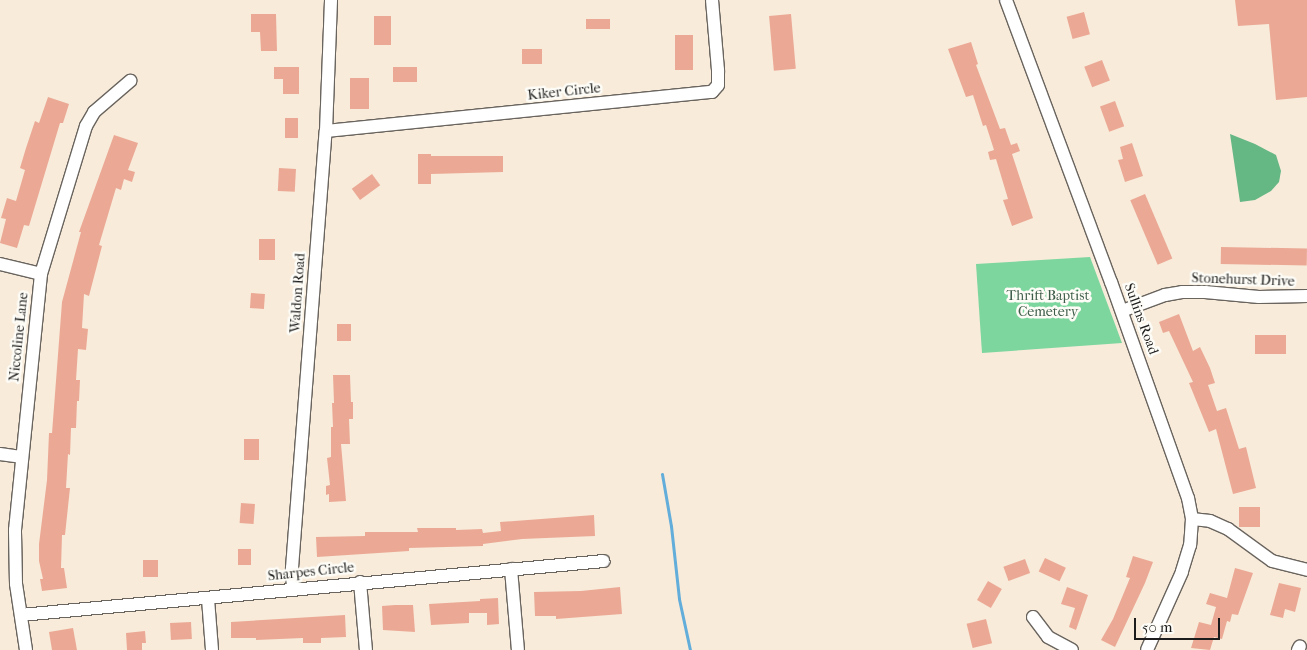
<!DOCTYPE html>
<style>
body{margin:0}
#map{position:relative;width:1307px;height:650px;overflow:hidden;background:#f8ebda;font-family:"IM FELL French Canon",serif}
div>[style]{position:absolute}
.green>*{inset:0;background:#7cd69d}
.forest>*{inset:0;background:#65b784}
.stream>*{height:3px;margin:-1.5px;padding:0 1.5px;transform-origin:1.5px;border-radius:1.5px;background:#62adda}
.building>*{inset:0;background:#eba995;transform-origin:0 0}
.roads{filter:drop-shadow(1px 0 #69645e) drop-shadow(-1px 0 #69645e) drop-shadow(0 1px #69645e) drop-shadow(0 -1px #69645e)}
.minor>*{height:12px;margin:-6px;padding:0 6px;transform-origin:6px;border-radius:6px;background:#fff}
span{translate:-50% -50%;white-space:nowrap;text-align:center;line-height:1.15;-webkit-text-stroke:5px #fdfcf7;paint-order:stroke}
.street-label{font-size:14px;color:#1c1c1c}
.park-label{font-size:14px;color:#3e5d49}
.scale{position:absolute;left:1134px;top:618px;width:86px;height:22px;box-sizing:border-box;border:2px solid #1c1c1c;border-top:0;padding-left:6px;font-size:15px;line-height:18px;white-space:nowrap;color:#1c1c1c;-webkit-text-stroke:4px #fdfcf7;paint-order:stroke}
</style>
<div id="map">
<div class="green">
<i style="clip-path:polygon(1090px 257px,1122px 343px,982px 353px,976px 264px)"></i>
</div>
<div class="forest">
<i style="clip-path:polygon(1230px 134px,1255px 144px,1276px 155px,1281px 171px,1279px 182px,1271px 191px,1255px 200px,1240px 202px)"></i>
</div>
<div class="stream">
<i style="left:662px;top:474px;width:53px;rotate:80.2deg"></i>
<i style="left:671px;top:526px;width:73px;rotate:83.7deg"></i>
<i style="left:679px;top:599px;width:52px;rotate:77.8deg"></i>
</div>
<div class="building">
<i style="clip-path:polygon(1235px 0,1307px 0,1307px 97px,1276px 100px,1269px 24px,1238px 26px)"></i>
<i style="left:1084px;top:12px;width:23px;height:18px;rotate:75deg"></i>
<i style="clip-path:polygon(251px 14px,276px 14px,277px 51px,261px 51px,260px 32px,251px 32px)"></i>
<i style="left:791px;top:14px;width:55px;height:22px;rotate:85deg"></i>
<i style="left:374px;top:16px;width:17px;height:29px"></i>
<i style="left:586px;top:19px;width:24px;height:10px"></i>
<i style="left:693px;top:35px;width:35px;height:18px;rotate:90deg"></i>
<i style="clip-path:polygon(971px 42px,978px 64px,976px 65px,1000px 129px,1005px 128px,1011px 145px,1017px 143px,1020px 151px,1012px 154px,1033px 218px,1012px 226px,1003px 200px,1008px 199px,996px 159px,990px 160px,988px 152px,994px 150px,986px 125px,983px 126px,973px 95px,966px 97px,948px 49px)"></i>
<i style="left:522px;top:49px;width:20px;height:15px"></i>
<i style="left:1102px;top:60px;width:22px;height:19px;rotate:69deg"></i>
<i style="clip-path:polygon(274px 67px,299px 67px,299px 94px,283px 94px,283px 79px,274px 79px)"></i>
<i style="left:393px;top:67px;width:24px;height:15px"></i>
<i style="left:350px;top:78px;width:19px;height:31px"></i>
<i style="clip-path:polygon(48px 97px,69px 104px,63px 123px,60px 123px,29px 226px,24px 225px,17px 248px,0 243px,6px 219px,1px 218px,7px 198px,16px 201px,25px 170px,20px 168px,26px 148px,35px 121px,39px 123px)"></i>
<i style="left:1115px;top:101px;width:27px;height:16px;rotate:70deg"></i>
<i style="left:285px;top:118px;width:13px;height:20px"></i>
<i style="clip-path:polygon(114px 135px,138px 143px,128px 170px,135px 172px,132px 182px,124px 179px,121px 190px,116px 188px,99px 245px,102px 246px,89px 296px,84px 294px,82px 328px,88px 329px,86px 350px,78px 349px,76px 380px,80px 380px,79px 401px,77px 401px,76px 428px,71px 428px,70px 455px,68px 454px,66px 488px,70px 488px,65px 535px,62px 535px,61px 568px,64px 568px,67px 588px,42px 591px,40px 579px,43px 579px,39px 561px,39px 544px,47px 480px,49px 433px,52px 433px,62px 302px,81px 232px,79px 232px)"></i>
<i style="clip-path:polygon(1132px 143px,1143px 176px,1125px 182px,1118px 160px,1123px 159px,1120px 147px)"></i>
<i style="clip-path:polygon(418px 154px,431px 154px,431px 156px,503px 156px,503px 172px,431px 174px,431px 184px,418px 184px)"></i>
<i style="left:279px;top:168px;width:17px;height:23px;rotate:3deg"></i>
<i style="left:372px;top:174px;width:14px;height:25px;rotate:54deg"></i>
<i style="left:1145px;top:194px;width:70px;height:16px;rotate:67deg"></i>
<i style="left:259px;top:239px;width:16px;height:21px"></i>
<i style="left:1221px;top:247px;width:86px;height:17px;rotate:1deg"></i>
<i style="left:251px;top:293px;width:14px;height:15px;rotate:4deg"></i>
<i style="clip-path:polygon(1179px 314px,1193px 351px,1200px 347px,1210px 368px,1215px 383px,1208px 385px,1217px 411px,1226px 408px,1239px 449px,1246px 447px,1256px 488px,1233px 494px,1216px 429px,1209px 432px,1189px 383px,1193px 382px,1169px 331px,1163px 333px,1159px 322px)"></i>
<i style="left:337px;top:324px;width:14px;height:17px"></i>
<i style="left:1255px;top:335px;width:31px;height:19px"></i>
<i style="clip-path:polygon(333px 375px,350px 375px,351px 402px,353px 402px,353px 419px,349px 419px,350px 444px,341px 444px,346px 501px,329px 502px,329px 494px,326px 495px,326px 486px,330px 485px,327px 458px,331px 457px,331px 427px,333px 427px,332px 403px,334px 403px)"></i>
<i style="left:244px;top:439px;width:15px;height:21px"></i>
<i style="left:241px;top:503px;width:14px;height:20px;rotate:4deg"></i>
<i style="left:1239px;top:507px;width:21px;height:20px"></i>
<i style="clip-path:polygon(594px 515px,595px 536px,522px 539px,483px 544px,483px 546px,409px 548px,409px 551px,317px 557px,316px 537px,365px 536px,365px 532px,418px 532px,417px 528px,456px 528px,456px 530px,482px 529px,483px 533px,501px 531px,500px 522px)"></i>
<i style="left:238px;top:549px;width:13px;height:16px"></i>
<i style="clip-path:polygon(1133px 556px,1153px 562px,1145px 583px,1115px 647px,1101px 640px,1113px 619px,1130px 578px,1126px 577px)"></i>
<i style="left:1045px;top:558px;width:23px;height:15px;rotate:25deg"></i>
<i style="left:1025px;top:559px;width:15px;height:23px;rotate:70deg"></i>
<i style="left:143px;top:560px;width:15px;height:17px"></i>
<i style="clip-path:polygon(1235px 568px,1253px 573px,1238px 615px,1232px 614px,1230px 622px,1227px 621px,1222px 639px,1214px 637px,1210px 650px,1191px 648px,1199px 622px,1211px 625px,1216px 607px,1206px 604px,1210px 593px,1227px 598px)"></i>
<i style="left:988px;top:581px;width:16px;height:22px;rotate:30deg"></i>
<i style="clip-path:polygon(1279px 583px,1301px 588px,1295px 612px,1285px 609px,1283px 618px,1270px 615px)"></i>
<i style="clip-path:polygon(620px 587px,622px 614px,556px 619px,556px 616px,535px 616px,534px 592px,581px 591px)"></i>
<i style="clip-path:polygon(1067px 587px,1088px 595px,1076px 630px,1069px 627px,1075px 608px,1061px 604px)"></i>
<i style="clip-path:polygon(498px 598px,499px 624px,487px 625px,487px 613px,469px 613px,469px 623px,431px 625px,429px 604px,480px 601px,480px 599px)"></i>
<i style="clip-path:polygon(395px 605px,413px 605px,415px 632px,383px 630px,382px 606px)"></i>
<i style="clip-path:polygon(345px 615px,346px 637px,321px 638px,321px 643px,303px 643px,303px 638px,256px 640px,256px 638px,231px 638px,231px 622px)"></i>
<i style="left:986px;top:619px;width:25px;height:20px;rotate:76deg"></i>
<i style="left:191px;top:622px;width:17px;height:21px;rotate:87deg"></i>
<i style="clip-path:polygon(73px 628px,77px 650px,52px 650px,49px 632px)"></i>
<i style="clip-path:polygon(145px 631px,146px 643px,142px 643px,142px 650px,127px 650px,126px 633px)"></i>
</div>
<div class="roads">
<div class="minor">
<i style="left:1006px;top:0;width:301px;rotate:69.6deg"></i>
<i style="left:1111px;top:282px;width:229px;rotate:70.4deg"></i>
<i style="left:1188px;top:498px;width:21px;rotate:79deg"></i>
<i style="left:1192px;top:519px;width:26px;rotate:94deg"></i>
<i style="left:1190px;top:545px;width:28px;rotate:107deg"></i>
<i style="left:1182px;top:572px;width:85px;rotate:114.2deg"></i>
<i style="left:326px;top:131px;width:388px;rotate:-5.8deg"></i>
<i style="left:712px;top:92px;width:9px;rotate:-49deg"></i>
<i style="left:718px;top:85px;width:15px;rotate:-90deg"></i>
<i style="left:718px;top:70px;width:70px;rotate:-94.9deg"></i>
<i style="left:0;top:264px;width:42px;rotate:13.7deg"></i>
<i style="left:1122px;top:311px;width:46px;rotate:-20.4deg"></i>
<i style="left:1165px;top:295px;width:17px;rotate:-10deg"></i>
<i style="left:1182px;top:292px;width:23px"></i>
<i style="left:1205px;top:292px;width:54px;rotate:5.3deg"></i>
<i style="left:1259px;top:297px;width:48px;rotate:-1.2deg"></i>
<i style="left:0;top:454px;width:21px;rotate:8deg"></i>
<i style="left:1192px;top:519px;width:18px;rotate:6deg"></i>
<i style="left:1210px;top:521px;width:20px;rotate:24deg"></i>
<i style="left:1228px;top:529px;width:54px;rotate:36deg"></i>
<i style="left:1272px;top:561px;width:36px;rotate:14deg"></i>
<i style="left:511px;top:569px;width:81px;rotate:85.1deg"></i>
<i style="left:360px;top:582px;width:68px;rotate:85deg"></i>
<i style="left:293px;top:589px;width:21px;rotate:-93deg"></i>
<i style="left:292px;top:568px;width:438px;rotate:-85.6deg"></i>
<i style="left:326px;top:131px;width:131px;rotate:-87.8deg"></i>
<i style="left:208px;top:599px;width:51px;rotate:85.5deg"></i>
<i style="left:21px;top:615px;width:585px;rotate:-5.29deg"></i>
<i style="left:1033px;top:617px;width:25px;rotate:53deg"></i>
<i style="left:1048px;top:637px;width:27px;rotate:28deg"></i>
<i style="left:26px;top:650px;width:67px;rotate:-98.6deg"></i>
<i style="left:16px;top:584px;width:54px;rotate:-91.1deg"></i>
<i style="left:15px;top:530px;width:257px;rotate:-84.2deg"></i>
<i style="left:41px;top:274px;width:155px;rotate:-73.1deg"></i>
<i style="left:86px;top:126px;width:16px;rotate:-60deg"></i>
<i style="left:94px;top:112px;width:48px;rotate:-40.7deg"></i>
<i style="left:1298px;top:650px;width:4px;rotate:-63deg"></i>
</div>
</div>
<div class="street-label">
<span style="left:564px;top:92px;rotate:-6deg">Kiker Circle</span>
<span style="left:1243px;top:280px;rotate:2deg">Stonehurst Drive</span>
<span style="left:298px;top:293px;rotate:-86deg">Waldon Road</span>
<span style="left:1141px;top:319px;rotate:70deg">Sullins Road</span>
<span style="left:19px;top:337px;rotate:-84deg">Niccoline Lane</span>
<span style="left:311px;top:572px;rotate:-6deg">Sharpes Circle</span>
</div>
<div class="park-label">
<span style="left:1048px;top:304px">Thrift Baptist<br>Cemetery</span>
</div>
<div class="scale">50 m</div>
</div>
